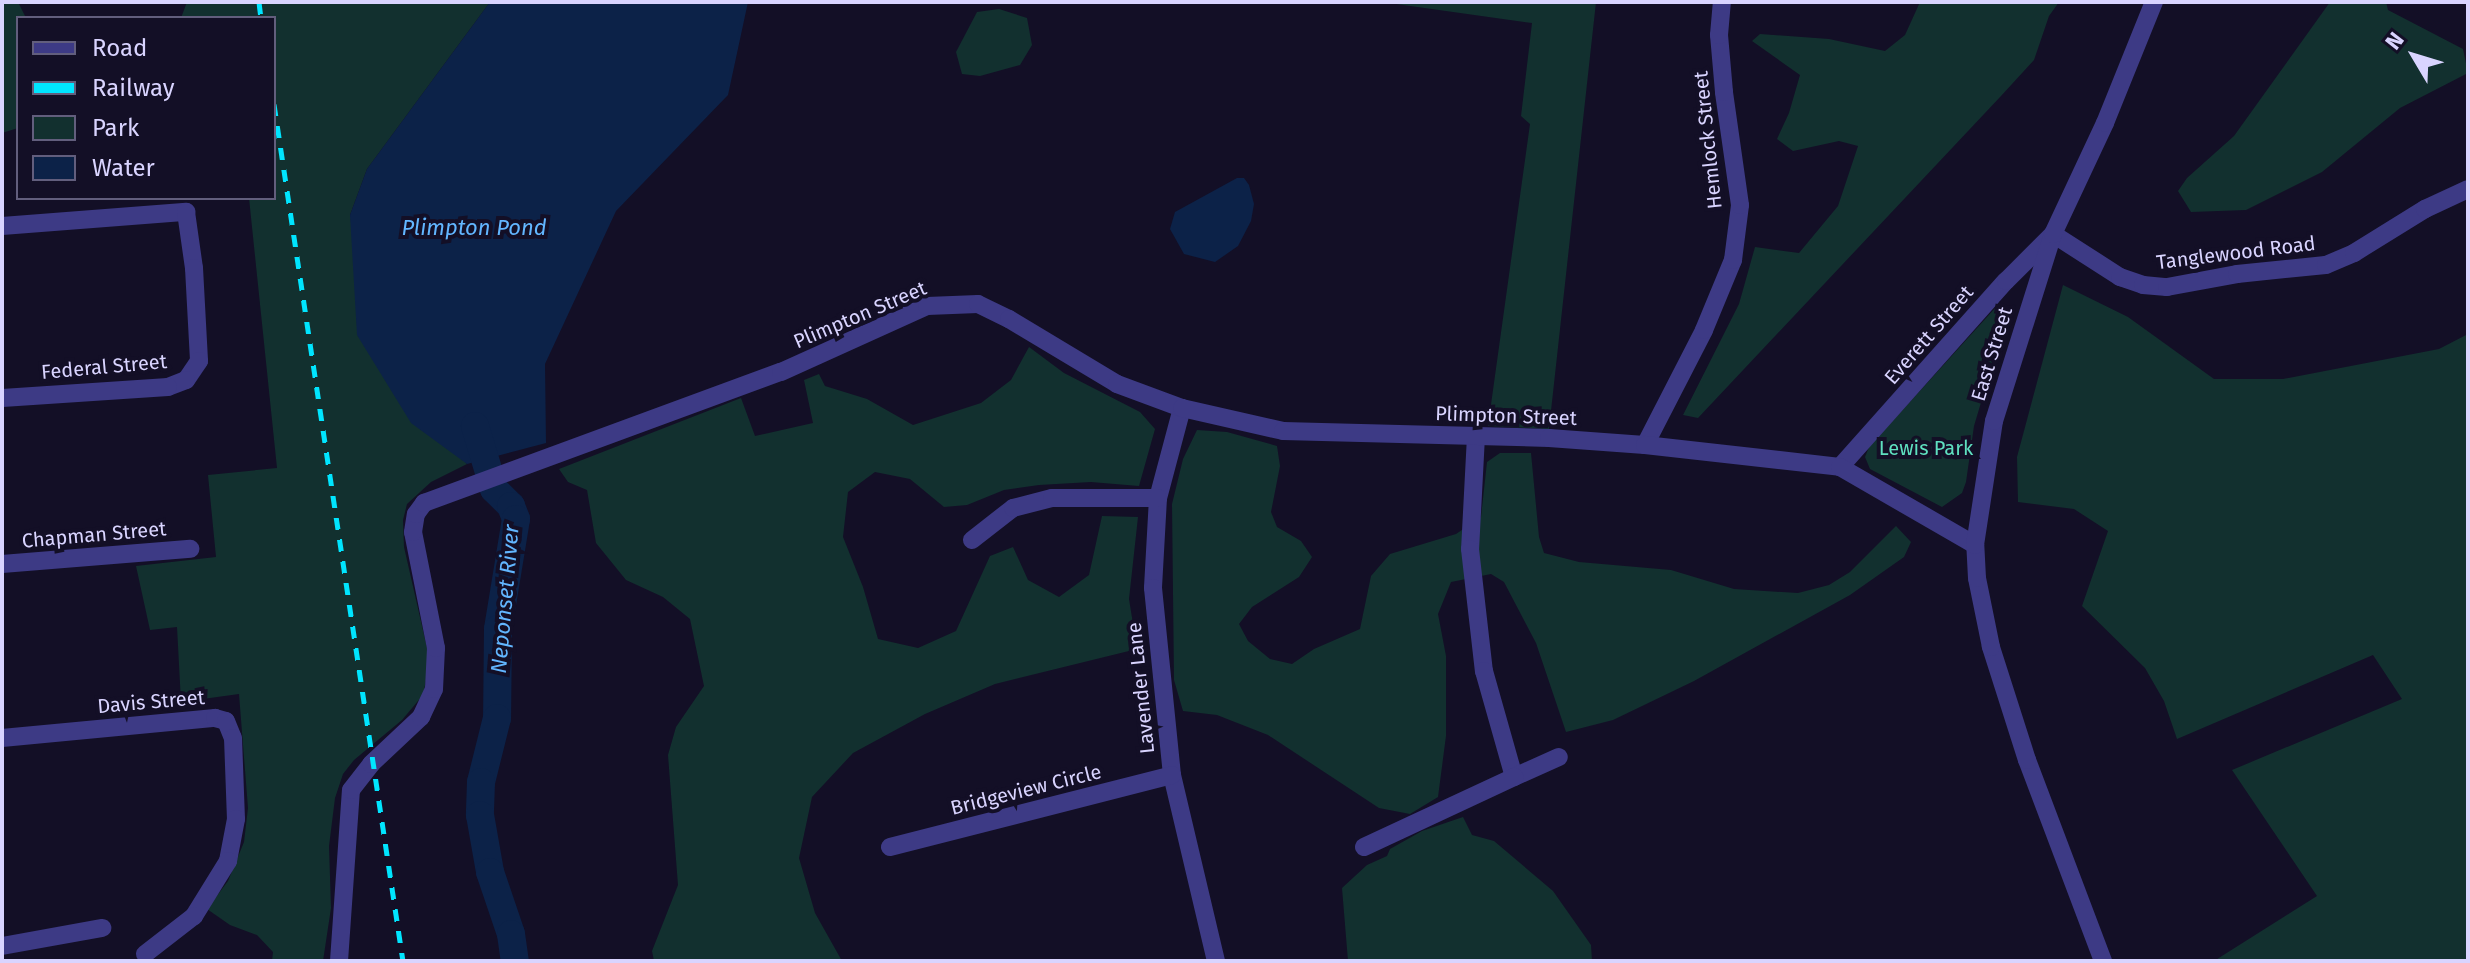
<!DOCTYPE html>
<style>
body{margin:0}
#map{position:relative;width:2470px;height:963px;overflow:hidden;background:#130f26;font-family:"Fira Sans",sans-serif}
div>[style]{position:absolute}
.green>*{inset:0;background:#12302f}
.water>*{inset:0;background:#0c2248}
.river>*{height:28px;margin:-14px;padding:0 14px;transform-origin:14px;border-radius:14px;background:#0c2248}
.minor>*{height:18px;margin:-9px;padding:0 9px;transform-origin:9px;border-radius:9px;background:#3d3a85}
.rail>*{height:5px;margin-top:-2.5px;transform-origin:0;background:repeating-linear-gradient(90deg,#00e5ff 0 12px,transparent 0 22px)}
span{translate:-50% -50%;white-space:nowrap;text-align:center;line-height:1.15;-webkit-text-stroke:8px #130f26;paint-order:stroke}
.street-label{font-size:20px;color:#d9d4ff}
.park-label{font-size:20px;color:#5fe0c0}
.water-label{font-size:22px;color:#62b6ff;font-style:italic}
.frame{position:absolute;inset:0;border:4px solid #d9d4ff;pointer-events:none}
.legend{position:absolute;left:16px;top:16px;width:260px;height:184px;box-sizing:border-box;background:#130f26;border:2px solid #625e7d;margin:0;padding:10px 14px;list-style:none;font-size:24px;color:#d9d4ff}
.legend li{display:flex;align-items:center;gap:16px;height:40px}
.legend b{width:40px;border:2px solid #625e7d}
.north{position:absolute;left:2374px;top:16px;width:80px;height:80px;-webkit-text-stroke:6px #130f26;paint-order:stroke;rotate:308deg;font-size:22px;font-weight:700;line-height:32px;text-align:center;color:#d9d4ff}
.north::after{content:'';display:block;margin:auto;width:28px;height:36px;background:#d9d4ff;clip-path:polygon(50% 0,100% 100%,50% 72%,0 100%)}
</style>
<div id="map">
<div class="green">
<i style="clip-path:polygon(2px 2px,18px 2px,26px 18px,18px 18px,18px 128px,2px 133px)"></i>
<i style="clip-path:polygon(187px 2px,490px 2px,367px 169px,350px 215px,455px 453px,467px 464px,431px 482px,407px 504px,403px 520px,404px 547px,430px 661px,423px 695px,402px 720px,354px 760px,343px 774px,335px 798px,329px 846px,331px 908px,323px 961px,272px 961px,273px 952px,257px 935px,230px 925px,207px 909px,228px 881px,244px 842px,248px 808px,239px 694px,181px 702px,177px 627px,150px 630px,136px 566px,216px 557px,208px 475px,277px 468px,249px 198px,274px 198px,274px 18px,181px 18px)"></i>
<i style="clip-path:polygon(1382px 2px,1596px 2px,1549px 429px,1488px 426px,1530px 124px,1521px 116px,1532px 23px)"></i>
<i style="clip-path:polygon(1920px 2px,2059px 2px,2049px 16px,2034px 60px,2001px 96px,1698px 418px,1683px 415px,1739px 304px,1755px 247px,1799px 253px,1838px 206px,1858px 146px,1839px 141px,1793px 151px,1777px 139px,1789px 113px,1800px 75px,1752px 41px,1760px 34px,1829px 39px,1885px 51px,1905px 35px)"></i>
<i style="clip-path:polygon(2330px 2px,2386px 2px,2388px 10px,2463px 49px,2468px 73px,2400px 108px,2322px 172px,2246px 210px,2191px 212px,2178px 191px,2187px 178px,2234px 136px)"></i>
<i style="clip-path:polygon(999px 9px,1027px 18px,1032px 45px,1020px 65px,980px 76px,962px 74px,956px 52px,977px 12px)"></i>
<i style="clip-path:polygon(2063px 285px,2128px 317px,2214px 379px,2283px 379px,2439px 349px,2468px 334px,2468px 961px,2214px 961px,2317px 896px,2232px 770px,2402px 699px,2373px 655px,2177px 739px,2164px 701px,2145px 668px,2082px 606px,2108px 531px,2074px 509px,2018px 502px,2017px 457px)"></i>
<i style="clip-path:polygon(1997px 306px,2008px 312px,1974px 426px,1966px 482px,1962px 493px,1942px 507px,1870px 469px,1865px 457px,1869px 447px)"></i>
<i style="clip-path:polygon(1029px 347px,1064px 373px,1140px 412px,1155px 429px,1139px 486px,1091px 482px,1039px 485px,1004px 490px,967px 505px,944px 507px,910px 479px,875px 472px,848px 492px,843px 537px,863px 587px,878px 639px,918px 648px,956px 631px,990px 556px,1013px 547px,1028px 580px,1059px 597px,1089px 575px,1102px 516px,1138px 517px,1129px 599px,1137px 649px,995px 684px,925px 714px,853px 753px,812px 797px,799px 858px,815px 913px,842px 961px,654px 961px,652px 951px,678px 885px,668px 755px,676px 727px,704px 686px,690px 619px,663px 597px,626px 580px,596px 543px,587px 490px,568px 482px,559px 469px,741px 398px,755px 436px,813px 423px,804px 380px,819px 374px,825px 386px,867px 399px,913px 425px,981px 403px,1011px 380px)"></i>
<i style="clip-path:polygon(1197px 430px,1227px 432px,1277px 446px,1280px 466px,1271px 512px,1277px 527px,1301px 541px,1312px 557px,1299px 577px,1252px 607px,1239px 624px,1248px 641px,1270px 659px,1292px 664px,1314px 649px,1360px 629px,1371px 576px,1390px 554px,1456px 534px,1481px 517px,1487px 462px,1500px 453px,1531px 453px,1539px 537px,1544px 553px,1579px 562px,1671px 570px,1734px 589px,1798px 593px,1829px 585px,1850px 572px,1896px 526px,1911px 542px,1904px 557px,1850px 595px,1694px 681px,1613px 720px,1566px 732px,1536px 643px,1504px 582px,1491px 574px,1451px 582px,1438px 614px,1446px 656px,1446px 736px,1438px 797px,1410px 814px,1379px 808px,1268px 735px,1217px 715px,1183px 711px,1174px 680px,1172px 504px,1183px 459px)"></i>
<i style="clip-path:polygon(1463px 817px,1472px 835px,1494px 841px,1553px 891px,1591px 945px,1592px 961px,1348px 961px,1342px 888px,1367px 865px,1387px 856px,1390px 849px,1422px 831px)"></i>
</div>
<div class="water">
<i style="clip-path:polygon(490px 2px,748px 2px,728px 95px,616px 211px,545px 364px,546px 443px,467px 464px,411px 423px,357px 335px,350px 215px,367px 169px)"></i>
<i style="clip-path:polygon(1237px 178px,1244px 178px,1249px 185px,1254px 204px,1251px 221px,1238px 246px,1215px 262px,1184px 254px,1170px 229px,1175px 212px)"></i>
</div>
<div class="river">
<i style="left:475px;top:426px;width:66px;rotate:73.2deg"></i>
<i style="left:494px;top:489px;width:24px;rotate:45deg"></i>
<i style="left:511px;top:506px;width:14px;rotate:69deg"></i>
<i style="left:516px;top:519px;width:111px;rotate:99.3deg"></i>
<i style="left:498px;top:629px;width:89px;rotate:90.6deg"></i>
<i style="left:497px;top:718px;width:66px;rotate:104deg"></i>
<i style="left:481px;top:782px;width:33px;rotate:92deg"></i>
<i style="left:480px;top:815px;width:58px;rotate:80deg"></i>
<i style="left:490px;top:872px;width:65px;rotate:71.3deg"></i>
<i style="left:511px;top:934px;width:27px;rotate:82deg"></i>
</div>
<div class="minor">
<i style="left:2px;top:226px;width:185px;rotate:-4.4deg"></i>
<i style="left:186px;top:212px;width:57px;rotate:81.9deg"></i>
<i style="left:194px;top:268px;width:93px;rotate:86.9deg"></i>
<i style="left:199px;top:361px;width:23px;rotate:124deg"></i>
<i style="left:186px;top:380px;width:19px;rotate:159deg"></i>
<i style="left:168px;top:387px;width:166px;rotate:176.2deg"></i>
<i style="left:1182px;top:408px;width:93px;rotate:104.9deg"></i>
<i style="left:1158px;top:498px;width:90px;rotate:93.2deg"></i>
<i style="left:1153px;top:588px;width:188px;rotate:84.2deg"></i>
<i style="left:1172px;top:775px;width:191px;rotate:76.7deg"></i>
<i style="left:1476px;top:436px;width:113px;rotate:93deg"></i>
<i style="left:1470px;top:549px;width:123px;rotate:83.5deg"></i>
<i style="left:1484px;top:671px;width:110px;rotate:74.2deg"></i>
<i style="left:1514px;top:777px;width:49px;rotate:-24deg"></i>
<i style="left:1645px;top:445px;width:129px;rotate:-62.8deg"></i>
<i style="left:1704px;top:330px;width:76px;rotate:-67.5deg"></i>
<i style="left:1733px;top:260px;width:55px;rotate:-82.7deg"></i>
<i style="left:1740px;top:205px;width:114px;rotate:-98.1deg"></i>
<i style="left:1724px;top:92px;width:57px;rotate:-95deg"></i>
<i style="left:1719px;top:35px;width:33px;rotate:-85deg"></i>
<i style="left:1840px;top:467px;width:249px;rotate:-48.3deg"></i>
<i style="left:2006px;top:281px;width:66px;rotate:-45deg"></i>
<i style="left:2053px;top:234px;width:80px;rotate:32.7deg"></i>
<i style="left:2120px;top:277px;width:24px;rotate:19deg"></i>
<i style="left:2143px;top:285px;width:24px;rotate:5deg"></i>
<i style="left:2167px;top:287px;width:71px;rotate:-10.5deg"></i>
<i style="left:2237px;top:274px;width:89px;rotate:-5.8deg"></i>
<i style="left:2326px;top:265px;width:30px;rotate:-23deg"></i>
<i style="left:2354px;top:253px;width:84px;rotate:-31.8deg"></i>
<i style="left:2425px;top:209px;width:47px;rotate:-24.9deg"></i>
<i style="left:972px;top:540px;width:52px;rotate:-38deg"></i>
<i style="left:1013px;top:508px;width:40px;rotate:-14.4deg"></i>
<i style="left:1052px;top:498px;width:106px"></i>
<i style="left:2px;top:564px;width:189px;rotate:-4.6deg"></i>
<i style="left:2px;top:738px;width:214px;rotate:-5.4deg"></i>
<i style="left:215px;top:718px;width:11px;rotate:15deg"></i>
<i style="left:226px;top:721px;width:18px;rotate:68deg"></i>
<i style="left:233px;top:738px;width:81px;rotate:87.9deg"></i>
<i style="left:236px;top:819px;width:43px;rotate:100.8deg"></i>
<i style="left:228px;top:861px;width:65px;rotate:121.7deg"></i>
<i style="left:194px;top:916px;width:62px;rotate:142.2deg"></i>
<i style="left:890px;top:847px;width:291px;rotate:-14.3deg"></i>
<i style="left:1364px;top:847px;width:166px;rotate:-25deg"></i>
<i style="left:2px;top:946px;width:102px;rotate:-10.2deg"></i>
<i style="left:339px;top:961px;width:171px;rotate:-86deg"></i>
<i style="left:351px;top:790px;width:33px;rotate:-52deg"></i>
<i style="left:371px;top:764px;width:69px;rotate:-43.2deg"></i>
<i style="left:421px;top:717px;width:31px;rotate:-65deg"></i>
<i style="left:434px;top:689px;width:41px;rotate:-87.2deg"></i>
<i style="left:436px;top:648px;width:118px;rotate:-101.2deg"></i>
<i style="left:413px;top:532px;width:18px;rotate:-81deg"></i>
<i style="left:416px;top:514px;width:14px;rotate:-54deg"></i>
<i style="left:424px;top:503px;width:380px;rotate:-20.2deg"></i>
<i style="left:781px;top:372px;width:160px;rotate:-24.3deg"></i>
<i style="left:927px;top:306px;width:51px;rotate:-2.2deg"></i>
<i style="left:978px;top:304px;width:34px;rotate:26deg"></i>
<i style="left:1009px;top:319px;width:126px;rotate:31deg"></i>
<i style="left:1117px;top:384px;width:69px;rotate:20.3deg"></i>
<i style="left:1182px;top:408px;width:104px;rotate:12.8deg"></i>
<i style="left:1283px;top:431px;width:266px;rotate:1.5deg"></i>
<i style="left:1549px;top:438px;width:96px;rotate:4.2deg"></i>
<i style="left:1645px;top:445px;width:196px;rotate:6.4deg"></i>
<i style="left:1840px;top:467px;width:156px;rotate:30deg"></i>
<i style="left:2103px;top:961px;width:215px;rotate:-110.7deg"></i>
<i style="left:2027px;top:760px;width:119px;rotate:-107.7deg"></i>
<i style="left:1991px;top:647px;width:70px;rotate:-101.5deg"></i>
<i style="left:1977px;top:578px;width:33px;rotate:-93deg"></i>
<i style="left:1975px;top:545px;width:125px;rotate:-81.3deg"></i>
<i style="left:1994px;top:421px;width:196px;rotate:-72.5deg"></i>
<i style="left:2053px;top:234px;width:123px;rotate:-64.9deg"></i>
<i style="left:2105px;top:123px;width:131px;rotate:-68deg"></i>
</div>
<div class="rail">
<i style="left:259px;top:2px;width:16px;rotate:83deg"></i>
<i style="left:274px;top:104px;width:867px;rotate:81.44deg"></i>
</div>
<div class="street-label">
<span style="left:1708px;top:140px;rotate:-96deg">Hemlock Street</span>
<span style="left:2236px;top:253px;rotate:-7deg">Tanglewood Road</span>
<span style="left:860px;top:315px;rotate:-23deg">Plimpton Street</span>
<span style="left:1929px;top:335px;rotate:-49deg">Everett Street</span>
<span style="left:1992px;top:354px;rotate:-73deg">East Street</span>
<span style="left:104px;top:367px;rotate:-5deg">Federal Street</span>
<span style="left:1506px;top:416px;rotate:2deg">Plimpton Street</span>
<span style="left:94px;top:535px;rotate:-5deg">Chapman Street</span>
<span style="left:1141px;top:688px;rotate:-96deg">Lavender Lane</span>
<span style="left:151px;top:702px;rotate:-5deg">Davis Street</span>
<span style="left:1026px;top:790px;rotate:-14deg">Bridgeview Circle</span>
</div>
<div class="park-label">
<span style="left:1926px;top:448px">Lewis Park</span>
</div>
<div class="water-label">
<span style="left:474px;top:228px">Plimpton Pond</span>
<span style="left:505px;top:599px;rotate:-85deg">Neponset River</span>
</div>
<div class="frame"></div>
<ul class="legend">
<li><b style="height:10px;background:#3d3a85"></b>Road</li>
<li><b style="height:10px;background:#00e5ff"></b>Railway</li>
<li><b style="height:22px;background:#12302f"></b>Park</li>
<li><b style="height:22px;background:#0c2248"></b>Water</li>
</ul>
<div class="north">N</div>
</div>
